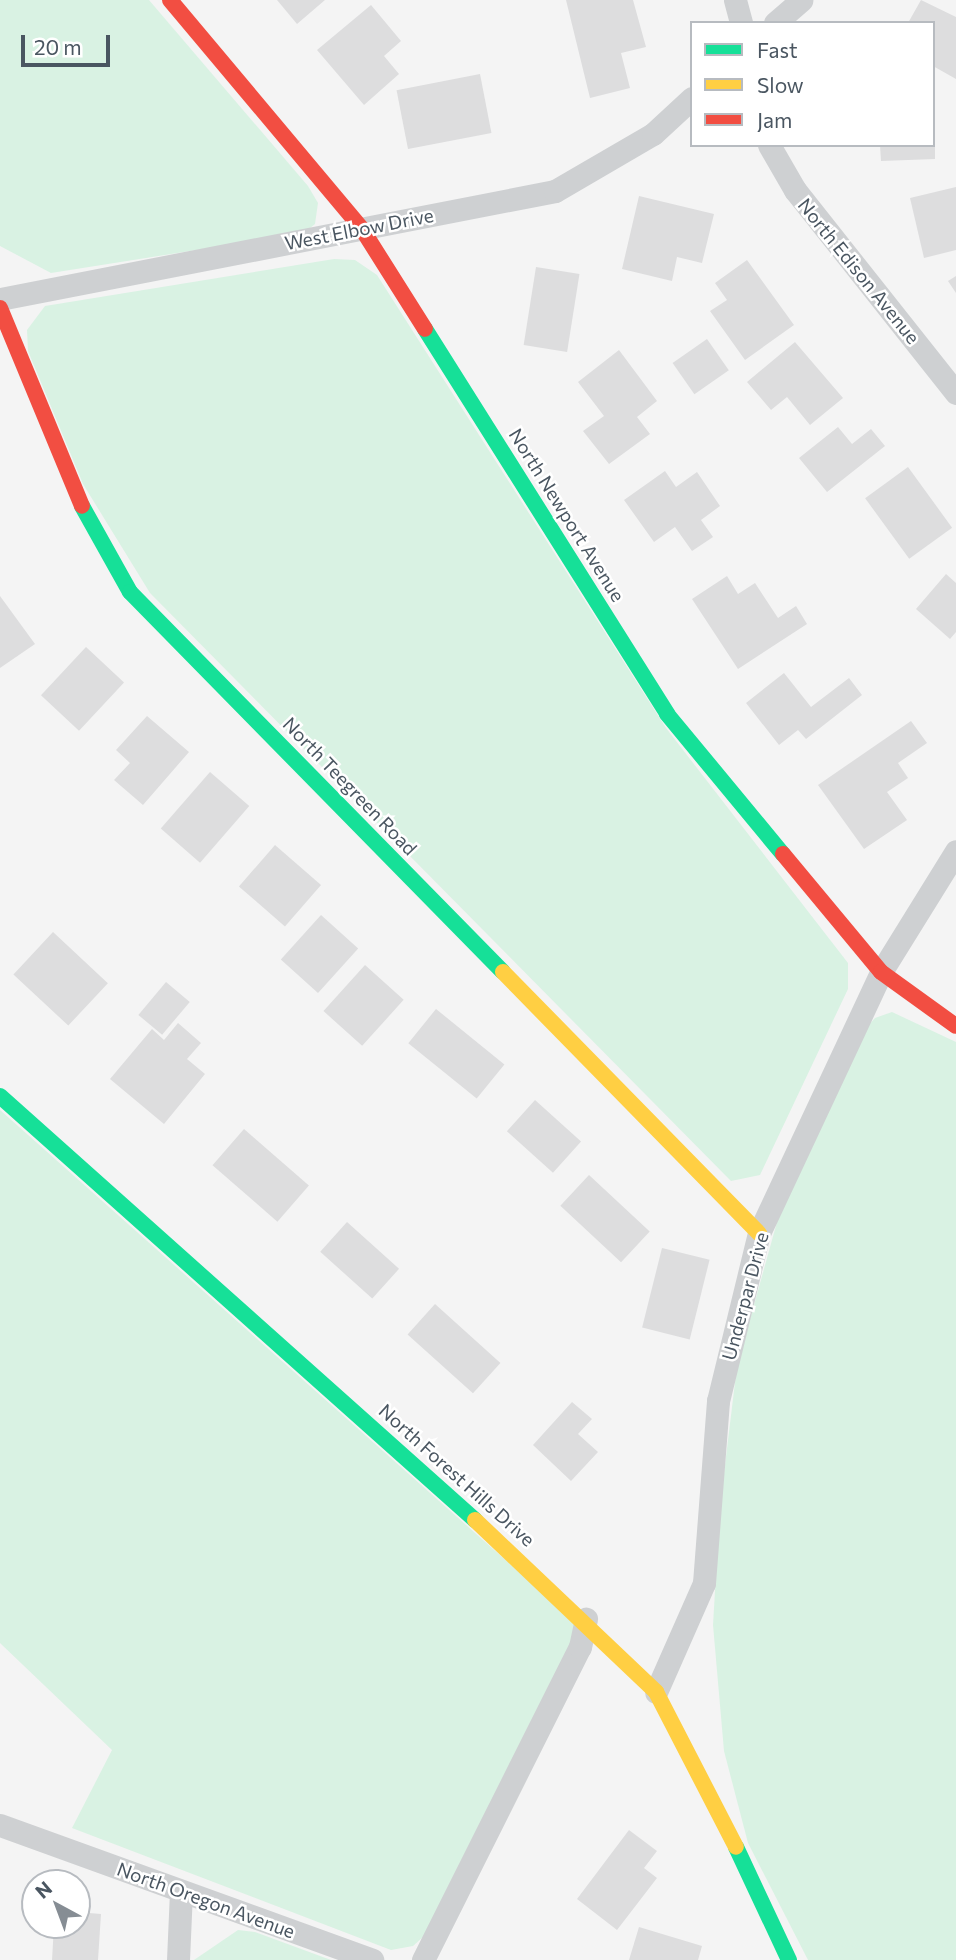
<!DOCTYPE html>
<style>
body{margin:0}
#map{position:relative;width:956px;height:1960px;overflow:hidden;background:#f4f4f4;font-family:Commissioner,sans-serif}
div>[style]{position:absolute}
.green>*{inset:0;background:#d9f2e3}
.building>*{inset:0;background:#ddddde;transform-origin:0 0}
.street>*{height:23px;margin:-11.5px;padding:0 11.5px;transform-origin:11.5px;border-radius:11.5px;background:#ced0d2}
.fast>*{height:16px;margin:-8px;padding:0 8px;transform-origin:8px;border-radius:8px;background:#16e098}
.slow>*{height:16px;margin:-8px;padding:0 8px;transform-origin:8px;border-radius:8px;background:#ffcf43}
.jam>*{height:16px;margin:-8px;padding:0 8px;transform-origin:8px;border-radius:8px;background:#f24e42}
span{translate:-50% -50%;white-space:nowrap;text-align:center;line-height:1.15;-webkit-text-stroke:5px #fff;paint-order:stroke}
.street-label{font-size:19px;color:#4a5661}
.legend{position:absolute;left:690px;top:21px;width:245px;height:126px;box-sizing:border-box;background:#fff;border:2px solid #b7bbc0;margin:0;padding:9px 12px;list-style:none;font-size:21px;color:#4a5661}
.legend li{display:flex;align-items:center;gap:14px;height:35px}
.legend b{width:35px;border:2px solid #b7bbc0}
.north{position:absolute;left:21px;top:1869px;width:70px;height:70px;box-sizing:border-box;background:#fff;border:2px solid #b7bbc0;border-radius:50%;rotate:319deg;font-size:19px;font-weight:700;line-height:28px;text-align:center;color:#4a5661}
.north::after{content:'';display:block;margin:auto;width:24px;height:32px;background:#868d94;clip-path:polygon(50% 0,100% 100%,50% 72%,0 100%)}
.scale{position:absolute;left:21px;top:35px;width:89px;height:32px;box-sizing:border-box;border:4px solid #4a5661;border-top:0;padding-left:9px;font-size:21px;line-height:24px;white-space:nowrap;color:#4a5661;-webkit-text-stroke:5px #fff;paint-order:stroke}
</style>
<div id="map">
<div class="green">
<i style="clip-path:polygon(0 0,149px 0,308px 186px,318px 203px,315px 224px,304px 233px,51px 273px,0 246px)"></i>
<i style="clip-path:polygon(334px 259px,355px 260px,377px 275px,666px 728px,848px 963px,848px 989px,760px 1175px,731px 1181px,150px 593px,83px 484px,28px 351px,27px 330px,45px 306px)"></i>
<i style="clip-path:polygon(892px 1012px,956px 1042px,956px 1960px,808px 1960px,748px 1843px,724px 1751px,713px 1625px,720px 1506px,737px 1366px,787px 1186px,857px 1038px,875px 1018px)"></i>
<i style="clip-path:polygon(0 1110px,575px 1622px,573px 1662px,442px 1920px,413px 1946px,391px 1950px,72px 1828px,112px 1750px,0 1643px)"></i>
<i style="clip-path:polygon(238px 1930px,255px 1932px,331px 1960px,194px 1960px)"></i>
</div>
<div class="building">
<i style="clip-path:polygon(277px 0,325px 0,297px 24px)"></i>
<i style="clip-path:polygon(566px 0,633px 0,646px 47px,621px 53px,630px 88px,590px 98px)"></i>
<i style="clip-path:polygon(921px 0,956px 17px,956px 79px,933px 66px,933px 23px,908px 23px)"></i>
<i style="clip-path:polygon(371px 5px,401px 41px,384px 56px,399px 74px,364px 105px,317px 50px)"></i>
<i style="left:480px;top:74px;width:60px;height:85px;rotate:79deg"></i>
<i style="clip-path:polygon(880px 145px,935px 145px,935px 159px,881px 161px)"></i>
<i style="clip-path:polygon(956px 187px,956px 250px,924px 258px,910px 198px)"></i>
<i style="clip-path:polygon(639px 196px,714px 214px,702px 263px,677px 257px,672px 281px,622px 269px)"></i>
<i style="clip-path:polygon(747px 260px,794px 325px,745px 360px,710px 311px,727px 300px,715px 283px)"></i>
<i style="left:536px;top:267px;width:44px;height:79px;rotate:9deg"></i>
<i style="clip-path:polygon(956px 276px,956px 293px,948px 281px)"></i>
<i style="left:707px;top:339px;width:38px;height:42px;rotate:55deg"></i>
<i style="clip-path:polygon(795px 342px,843px 398px,810px 425px,787px 397px,771px 410px,747px 382px)"></i>
<i style="clip-path:polygon(619px 350px,657px 401px,637px 417px,650px 434px,609px 464px,583px 431px,604px 416px,578px 382px)"></i>
<i style="clip-path:polygon(838px 427px,852px 444px,871px 429px,885px 446px,827px 492px,799px 458px)"></i>
<i style="left:908px;top:467px;width:75px;height:53px;rotate:54deg"></i>
<i style="clip-path:polygon(665px 471px,676px 487px,697px 472px,720px 506px,701px 520px,713px 537px,692px 551px,675px 527px,654px 542px,624px 500px)"></i>
<i style="clip-path:polygon(946px 574px,956px 583px,956px 632px,950px 639px,916px 609px)"></i>
<i style="clip-path:polygon(727px 576px,738px 594px,755px 583px,778px 618px,796px 606px,807px 624px,738px 669px,692px 599px)"></i>
<i style="clip-path:polygon(0 596px,35px 644px,0 668px)"></i>
<i style="left:86px;top:647px;width:52px;height:66px;rotate:43deg"></i>
<i style="clip-path:polygon(784px 673px,811px 707px,849px 678px,862px 695px,806px 739px,798px 730px,779px 745px,746px 703px)"></i>
<i style="clip-path:polygon(147px 716px,189px 752px,143px 805px,114px 780px,130px 763px,116px 750px)"></i>
<i style="clip-path:polygon(911px 721px,927px 743px,898px 763px,908px 778px,887px 792px,907px 820px,864px 849px,818px 785px)"></i>
<i style="left:210px;top:772px;width:52px;height:75px;rotate:41deg"></i>
<i style="left:275px;top:845px;width:61px;height:55px;rotate:41deg"></i>
<i style="left:321px;top:915px;width:50px;height:60px;rotate:42deg"></i>
<i style="left:53px;top:932px;width:75px;height:58px;rotate:43deg"></i>
<i style="left:365px;top:965px;width:52px;height:62px;rotate:42deg"></i>
<i style="left:166px;top:982px;width:31px;height:43px;rotate:40deg"></i>
<i style="left:436px;top:1009px;width:88px;height:44px;rotate:39deg"></i>
<i style="clip-path:polygon(178px 1023px,201px 1043px,187px 1059px,205px 1074px,164px 1124px,110px 1079px,152px 1029px,164px 1040px)"></i>
<i style="left:535px;top:1100px;width:62px;height:42px;rotate:42deg"></i>
<i style="left:244px;top:1129px;width:86px;height:48px;rotate:41deg"></i>
<i style="left:589px;top:1175px;width:83px;height:42px;rotate:43deg"></i>
<i style="left:347px;top:1222px;width:70px;height:40px;rotate:42deg"></i>
<i style="left:662px;top:1248px;width:49px;height:82px;rotate:14deg"></i>
<i style="left:435px;top:1304px;width:88px;height:41px;rotate:42deg"></i>
<i style="clip-path:polygon(572px 1402px,592px 1419px,578px 1434px,598px 1452px,571px 1481px,533px 1445px)"></i>
<i style="clip-path:polygon(629px 1830px,657px 1851px,644px 1868px,657px 1878px,617px 1930px,577px 1899px)"></i>
<i style="clip-path:polygon(77px 1912px,101px 1914px,98px 1960px,52px 1960px,54px 1925px,77px 1925px)"></i>
<i style="clip-path:polygon(639px 1927px,702px 1946px,698px 1960px,629px 1960px)"></i>
</div>
<div class="street">
<i style="left:735px;top:0;width:24px;rotate:75deg"></i>
<i style="left:775px;top:23px;width:35px;rotate:-41deg"></i>
<i style="left:769px;top:145px;width:52px;rotate:60deg"></i>
<i style="left:795px;top:190px;width:259px;rotate:51.6deg"></i>
<i style="left:0;top:299px;width:565px;rotate:-11.01deg"></i>
<i style="left:555px;top:191px;width:113px;rotate:-30.2deg"></i>
<i style="left:653px;top:134px;width:53px;rotate:-42.7deg"></i>
<i style="left:656px;top:1692px;width:119px;rotate:-66.2deg"></i>
<i style="left:704px;top:1583px;width:183px;rotate:-85.6deg"></i>
<i style="left:718px;top:1401px;width:173px;rotate:-76.3deg"></i>
<i style="left:759px;top:1233px;width:288px;rotate:-64.9deg"></i>
<i style="left:881px;top:972px;width:142px;rotate:-58.2deg"></i>
<i style="left:0;top:1825px;width:396px;rotate:19.9deg"></i>
<i style="left:178px;top:1960px;width:68px;rotate:-87.5deg"></i>
<i style="left:423px;top:1960px;width:350px;rotate:-63.4deg"></i>
<i style="left:580px;top:1647px;width:29px;rotate:-78deg"></i>
</div>
<div class="fast">
<i style="left:425px;top:329px;width:455px;rotate:57.8deg"></i>
<i style="left:667px;top:714px;width:182px;rotate:50.4deg"></i>
<i style="left:82px;top:506px;width:98px;rotate:60.8deg"></i>
<i style="left:130px;top:592px;width:532px;rotate:45.53deg"></i>
<i style="left:0;top:1096px;width:637px;rotate:41.75deg"></i>
<i style="left:736px;top:1847px;width:125px;rotate:64.9deg"></i>
</div>
<div class="slow">
<i style="left:503px;top:972px;width:366px;rotate:45.6deg"></i>
<i style="left:475px;top:1520px;width:250px;rotate:43.5deg"></i>
<i style="left:656px;top:1692px;width:174px;rotate:62.7deg"></i>
</div>
<div class="jam">
<i style="left:170px;top:0;width:299px;rotate:50deg"></i>
<i style="left:362px;top:229px;width:118px;rotate:57.8deg"></i>
<i style="left:0;top:308px;width:214px;rotate:67.5deg"></i>
<i style="left:783px;top:854px;width:153px;rotate:50.3deg"></i>
<i style="left:881px;top:972px;width:92px;rotate:35.8deg"></i>
</div>
<div class="street-label">
<span style="left:359px;top:229px;rotate:-11deg">West Elbow Drive</span>
<span style="left:859px;top:271px;rotate:51deg">North Edison Avenue</span>
<span style="left:567px;top:515px;rotate:58deg">North Newport Avenue</span>
<span style="left:350px;top:786px;rotate:46deg">North Teegreen Road</span>
<span style="left:745px;top:1296px;rotate:-75deg">Underpar Drive</span>
<span style="left:457px;top:1475px;rotate:42deg">North Forest Hills Drive</span>
<span style="left:206px;top:1900px;rotate:20deg">North Oregon Avenue</span>
</div>
<ul class="legend">
<li><b style="height:9px;background:#16e098"></b>Fast</li>
<li><b style="height:9px;background:#ffcf43"></b>Slow</li>
<li><b style="height:9px;background:#f24e42"></b>Jam</li>
</ul>
<div class="north">N</div>
<div class="scale">20 m</div>
</div>
